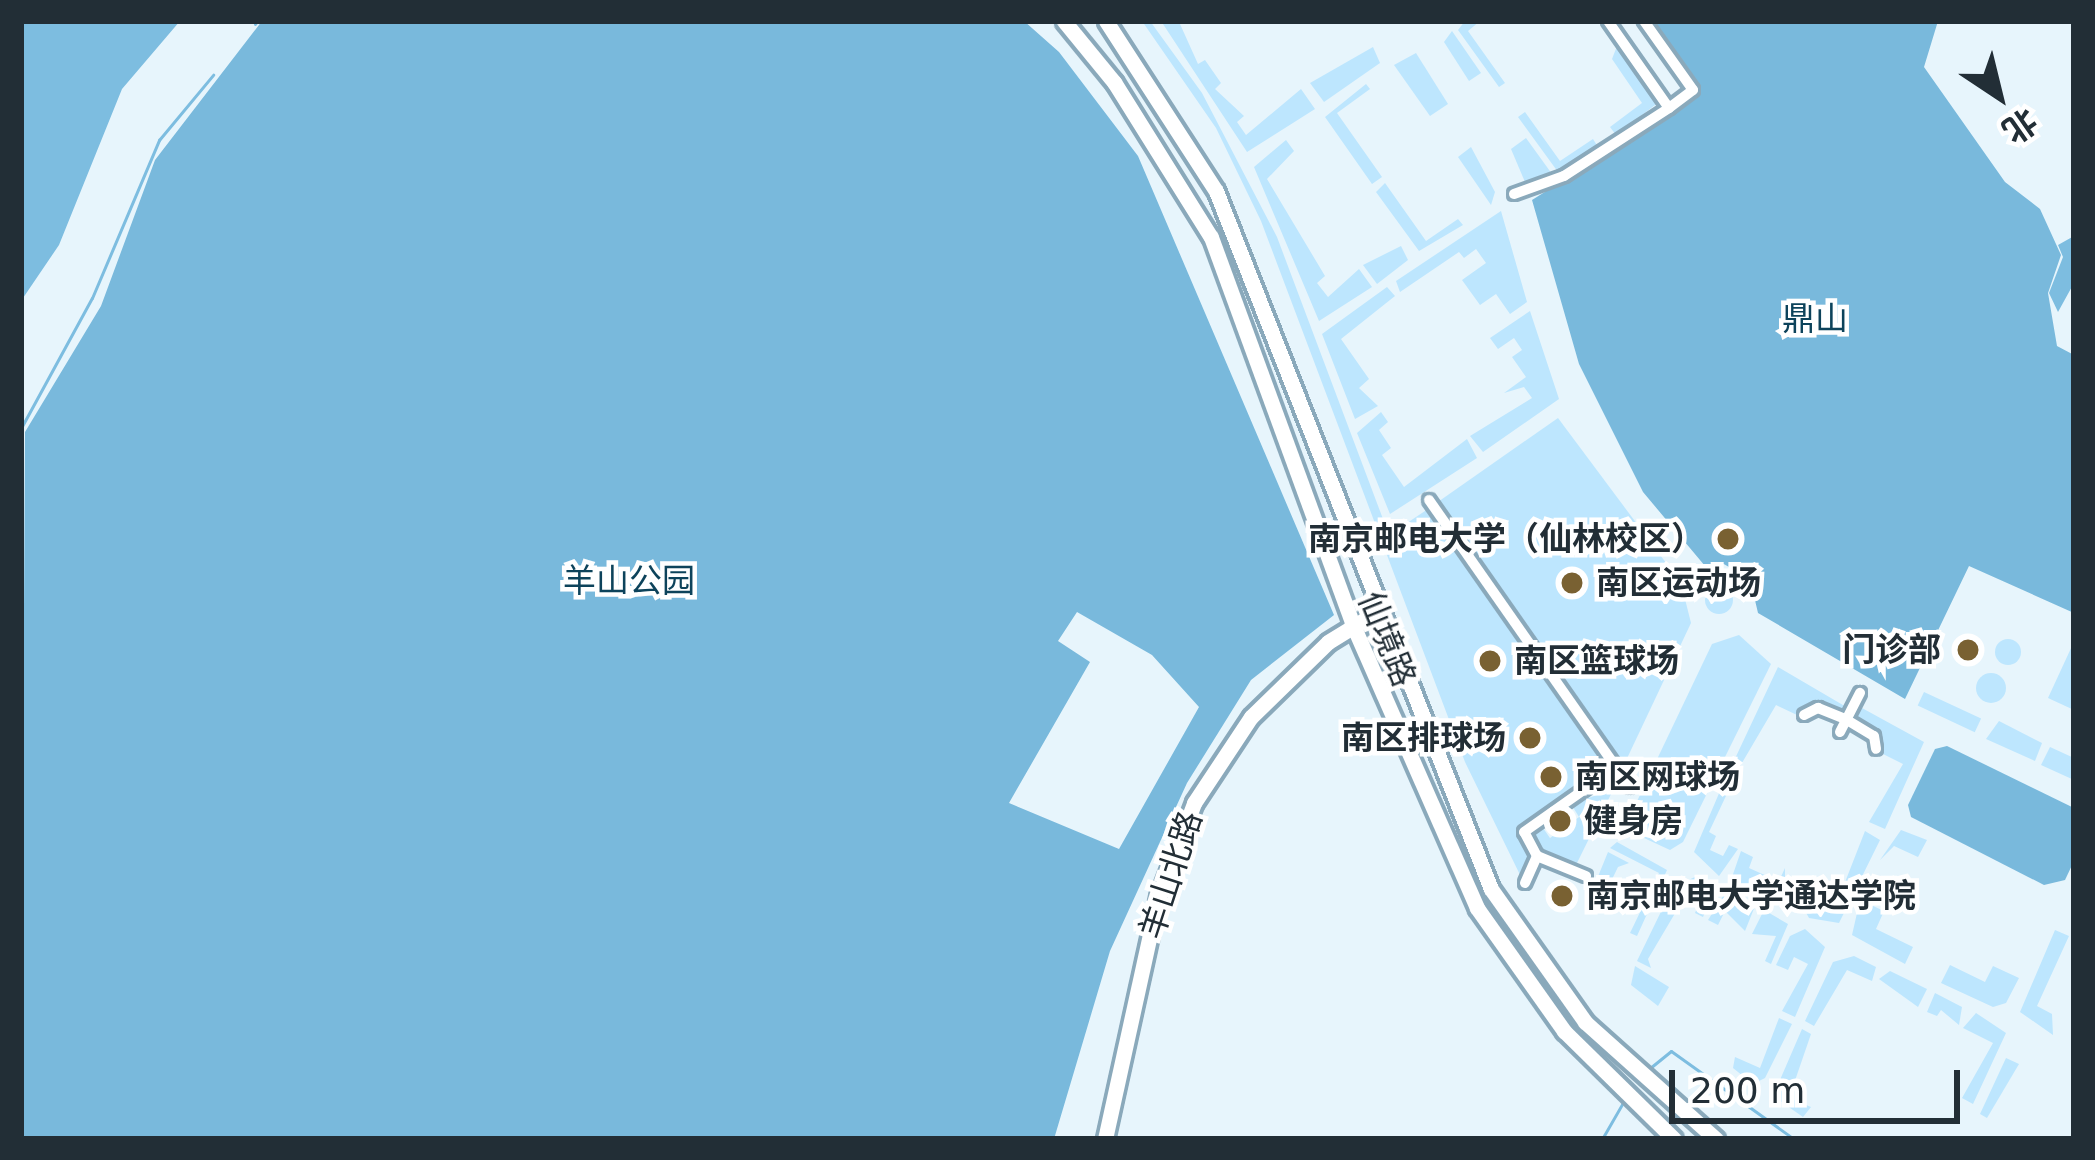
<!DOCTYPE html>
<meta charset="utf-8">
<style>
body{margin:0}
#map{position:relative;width:2095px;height:1160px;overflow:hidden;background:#e7f5fc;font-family:"DejaVu Sans","Noto Sans SC",sans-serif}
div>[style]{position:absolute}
.green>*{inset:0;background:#bde6fe;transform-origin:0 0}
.round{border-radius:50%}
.forest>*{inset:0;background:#79b9dc}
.water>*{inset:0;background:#7dbde0}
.stream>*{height:3px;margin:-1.5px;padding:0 1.5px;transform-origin:1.5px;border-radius:1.5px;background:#7dbde0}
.roads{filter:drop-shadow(3px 0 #8aa9bb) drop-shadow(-3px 0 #8aa9bb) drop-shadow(0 3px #8aa9bb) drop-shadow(0 -3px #8aa9bb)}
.street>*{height:10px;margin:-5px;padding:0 5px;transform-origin:5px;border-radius:5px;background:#fff}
.secondary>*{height:15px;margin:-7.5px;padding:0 7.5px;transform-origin:7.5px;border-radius:7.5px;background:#fff}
.dots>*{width:33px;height:33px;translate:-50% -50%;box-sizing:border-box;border:6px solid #fff;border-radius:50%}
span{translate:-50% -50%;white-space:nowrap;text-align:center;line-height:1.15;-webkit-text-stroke:9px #fff;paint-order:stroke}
.park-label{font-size:33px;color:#0d435b}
.poi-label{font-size:33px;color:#222e36;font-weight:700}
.right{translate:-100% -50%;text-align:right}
.left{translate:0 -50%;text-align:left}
.street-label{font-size:33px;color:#222e36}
.frame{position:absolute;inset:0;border:24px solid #222e36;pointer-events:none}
.north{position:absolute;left:1939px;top:36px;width:120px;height:120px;-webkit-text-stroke:9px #fff;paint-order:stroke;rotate:145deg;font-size:33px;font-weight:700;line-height:48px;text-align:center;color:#222e36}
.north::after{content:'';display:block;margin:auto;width:42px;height:54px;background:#222e36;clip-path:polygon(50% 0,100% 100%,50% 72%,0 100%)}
.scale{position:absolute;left:1669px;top:1070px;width:291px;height:54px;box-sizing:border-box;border:6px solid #222e36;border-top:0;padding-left:15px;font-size:36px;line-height:42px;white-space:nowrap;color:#222e36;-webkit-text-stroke:9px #fff;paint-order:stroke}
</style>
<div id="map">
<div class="green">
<i style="clip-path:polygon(1142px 21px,1150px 21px,1202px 93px,1277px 237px,1389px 535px,1431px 507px,1611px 767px,1521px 830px,1535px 857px,1523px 881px,1465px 762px,1261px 221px,1216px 128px)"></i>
<i style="clip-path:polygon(1161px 21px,1180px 24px,1198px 64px,1205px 60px,1221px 83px,1215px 89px,1244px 116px,1237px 122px,1246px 135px,1301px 89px,1315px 109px,1247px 152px)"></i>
<i style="clip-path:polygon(1465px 21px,1480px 21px,1468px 31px,1505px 83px,1499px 87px,1458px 30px)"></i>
<i style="clip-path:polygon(1452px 31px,1481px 73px,1469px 81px,1444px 42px)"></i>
<i style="clip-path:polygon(1619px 41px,1659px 102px,1616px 135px,1610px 127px,1642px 103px,1612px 59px)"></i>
<i style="clip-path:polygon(1373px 47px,1380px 63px,1324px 102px,1310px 83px)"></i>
<i style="clip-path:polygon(1416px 53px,1448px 104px,1430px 116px,1394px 65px)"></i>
<i style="clip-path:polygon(1366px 84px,1370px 89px,1337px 113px,1382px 177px,1372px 184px,1325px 117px)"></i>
<i style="clip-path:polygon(1525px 112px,1560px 161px,1593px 139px,1598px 147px,1558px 172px,1518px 117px)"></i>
<i style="clip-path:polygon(1526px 138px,1552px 174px,1525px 182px,1511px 149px)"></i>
<i style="clip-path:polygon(1286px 140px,1294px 151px,1267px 179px,1325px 276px,1317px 283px,1328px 297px,1359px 269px,1372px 287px,1319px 321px,1254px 167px)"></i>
<i style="clip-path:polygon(1471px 147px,1495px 192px,1491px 205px,1458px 157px)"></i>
<i style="clip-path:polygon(1385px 183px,1426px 241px,1458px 219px,1463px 225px,1419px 251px,1376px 192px)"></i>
<i style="clip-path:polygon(1501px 211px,1527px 302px,1510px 314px,1496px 294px,1480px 305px,1462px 280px,1486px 263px,1476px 249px,1464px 258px,1459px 252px,1400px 292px,1396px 281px)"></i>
<i style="clip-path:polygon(1401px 246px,1408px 260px,1377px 284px,1363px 265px)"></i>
<i style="clip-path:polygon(1387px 287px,1395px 296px,1341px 339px,1369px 379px,1359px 388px,1378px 406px,1355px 419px,1322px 334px)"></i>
<i style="clip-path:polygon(1530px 311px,1559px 399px,1483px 452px,1470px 436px,1532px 398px,1524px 387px,1504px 393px,1526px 377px,1512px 357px,1522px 350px,1514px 338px,1498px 349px,1490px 338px)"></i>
<i style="clip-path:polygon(1381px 412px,1388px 422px,1379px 430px,1391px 448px,1382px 455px,1404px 487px,1467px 439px,1477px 458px,1390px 514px,1357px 433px)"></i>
<i style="clip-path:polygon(1558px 418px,1681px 583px,1691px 623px,1622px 769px,1435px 504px)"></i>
<i class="round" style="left:1705px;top:586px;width:28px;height:28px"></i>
<i style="clip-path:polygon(1739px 635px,1771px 664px,1683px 842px,1670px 850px,1631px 832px,1629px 818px,1712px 644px)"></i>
<i class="round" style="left:1995px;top:639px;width:26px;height:26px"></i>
<i style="clip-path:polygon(2072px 646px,2074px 647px,2074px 710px,2048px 698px)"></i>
<i style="clip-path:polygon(1778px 667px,1848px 708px,1842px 713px,1814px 700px,1797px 715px,1776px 705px,1739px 768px,1732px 765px)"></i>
<i class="round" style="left:1976px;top:673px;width:30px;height:30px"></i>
<i style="left:1924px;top:692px;width:63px;height:15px;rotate:25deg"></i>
<i style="clip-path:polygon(1862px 708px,1924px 742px,1885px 829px,1869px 822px,1903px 764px,1879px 752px,1879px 735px,1855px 720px)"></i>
<i style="clip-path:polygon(1999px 721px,2042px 743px,2035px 761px,1986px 739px)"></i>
<i style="clip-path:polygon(2050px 747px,2074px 758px,2074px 780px,2041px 765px)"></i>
<i style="clip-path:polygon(1614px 773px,1618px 780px,1576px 865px,1539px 850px,1528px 834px,1541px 825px,1550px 838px,1579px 817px,1571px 804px,1597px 795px,1593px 788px)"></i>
<i style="clip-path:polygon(1726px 777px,1733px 781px,1709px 832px,1716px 836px,1710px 850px,1723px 856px,1729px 845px,1738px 849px,1719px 876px,1694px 852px)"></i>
<i style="clip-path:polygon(1901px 830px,1927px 840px,1918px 857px,1894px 846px,1880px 860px)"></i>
<i style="clip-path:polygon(1865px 831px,1880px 840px,1839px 923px,1809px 918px,1804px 909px,1815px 884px,1840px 895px)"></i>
<i style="clip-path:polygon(1617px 842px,1667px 870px,1637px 936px,1630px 933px,1659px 873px,1610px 848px)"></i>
<i style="clip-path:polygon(1741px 851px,1753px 857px,1749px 868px,1769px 877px,1761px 896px,1731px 880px)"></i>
<i style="clip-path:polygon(1608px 852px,1629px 863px,1618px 867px,1599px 906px,1588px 901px)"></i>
<i style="clip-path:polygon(1785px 868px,1785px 883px,1805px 892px,1792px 910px,1770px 900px)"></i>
<i style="clip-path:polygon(1695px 877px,1715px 889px,1703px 917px,1695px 913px,1701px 899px,1687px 893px,1648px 959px,1651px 968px,1637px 961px,1673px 887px)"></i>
<i style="clip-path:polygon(1725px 893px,1755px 906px,1745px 931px,1725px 911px,1718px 925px,1708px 920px)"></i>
<i style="clip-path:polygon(1860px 900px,1884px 911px,1876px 929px,1913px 947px,1905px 964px,1852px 935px)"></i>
<i style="clip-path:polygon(1764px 910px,1788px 924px,1771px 964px,1765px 961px,1776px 936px,1752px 934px)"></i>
<i style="clip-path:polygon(1805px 929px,1825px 947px,1795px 1017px,1782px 1011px,1808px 964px,1794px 957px,1788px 970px,1776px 965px,1790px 936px)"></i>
<i style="clip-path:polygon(2055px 930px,2069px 936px,2037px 1006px,2052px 1014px,2053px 1035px,2020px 1012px)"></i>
<i style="clip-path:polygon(1854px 956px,1876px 967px,1872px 981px,1847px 970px,1814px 1026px,1805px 1021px,1833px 962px)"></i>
<i style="clip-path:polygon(1950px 965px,1985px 982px,1993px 966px,2019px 978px,2006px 1003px,1993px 1007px,1941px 983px)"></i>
<i style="clip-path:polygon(1635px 966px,1669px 987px,1658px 1006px,1631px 985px)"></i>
<i style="clip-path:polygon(1890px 971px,1927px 989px,1918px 1007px,1879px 979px)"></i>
<i style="clip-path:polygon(1935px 993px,1962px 1007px,1959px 1025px,1941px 1010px,1937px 1016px,1927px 1012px)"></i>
<i style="clip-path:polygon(1976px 1013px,2006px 1033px,1973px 1104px,1962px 1098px,1993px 1043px,1963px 1028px)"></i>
<i style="clip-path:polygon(1779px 1018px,1792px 1024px,1765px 1078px,1753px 1084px,1733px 1068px,1735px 1057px,1760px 1068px)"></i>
<i style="clip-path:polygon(1802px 1029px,1811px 1034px,1789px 1098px,1811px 1107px,1803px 1117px,1773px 1096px)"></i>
<i style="clip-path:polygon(2006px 1058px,2019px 1064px,1987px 1118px,1980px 1114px)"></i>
</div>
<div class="forest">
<i style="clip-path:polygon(evenodd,262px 21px,1024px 21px,1059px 52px,1138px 156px,1334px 615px,1251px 680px,1187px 783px,1110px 951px,1054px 1139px,21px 1139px,25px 432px,101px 306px,155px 160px,262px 21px,1077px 612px,1152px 655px,1199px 707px,1119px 849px,1009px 803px,1090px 662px,1058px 641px,1077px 612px)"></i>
<i style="clip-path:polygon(1653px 21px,1938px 21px,1924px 67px,2005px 182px,2040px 209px,2061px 255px,2048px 293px,2057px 346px,2074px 355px,2074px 613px,1969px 566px,1905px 699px,1758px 613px,1750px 579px,1722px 563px,1705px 566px,1643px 492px,1579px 364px,1532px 200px,1699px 95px)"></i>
<i style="clip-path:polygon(1947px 746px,2074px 808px,2074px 861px,2065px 880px,2044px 885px,1911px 817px,1908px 805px,1935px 749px)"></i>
</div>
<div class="water">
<i style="clip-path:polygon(21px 21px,180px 21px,122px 89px,59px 245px,21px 301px)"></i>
<i style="clip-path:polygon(2074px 236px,2074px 283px,2058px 312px,2049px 293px,2063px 257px,2058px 245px)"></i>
</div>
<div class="stream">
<i style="left:255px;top:24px;width:4px;rotate:-56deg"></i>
<i style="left:21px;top:428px;width:148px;rotate:-61.4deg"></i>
<i style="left:92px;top:298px;width:172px;rotate:-67deg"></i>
<i style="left:159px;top:140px;width:85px;rotate:-50.3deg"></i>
<i style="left:1650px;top:1068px;width:27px;rotate:-39deg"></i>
<i style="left:1671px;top:1051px;width:151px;rotate:35.6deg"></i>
<i style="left:1602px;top:1139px;width:46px;rotate:-60.1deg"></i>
</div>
<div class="roads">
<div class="street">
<i style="left:1608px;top:21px;width:106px;rotate:55deg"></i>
<i style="left:1669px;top:108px;width:30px;rotate:-37deg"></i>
<i style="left:1693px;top:90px;width:85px;rotate:-125.4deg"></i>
<i style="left:1514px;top:194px;width:53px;rotate:-19.8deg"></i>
<i style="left:1564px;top:176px;width:125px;rotate:-32.9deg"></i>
<i style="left:1429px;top:500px;width:350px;rotate:55deg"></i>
<i style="left:1804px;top:715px;width:16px;rotate:-27deg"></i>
<i style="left:1818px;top:708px;width:31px;rotate:22deg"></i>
<i style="left:1847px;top:720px;width:31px;rotate:31deg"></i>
<i style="left:1874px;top:736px;width:13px;rotate:81deg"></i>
<i style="left:1840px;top:732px;width:44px;rotate:-62.9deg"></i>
<i style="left:1537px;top:856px;width:53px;rotate:22.2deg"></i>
<i style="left:1525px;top:883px;width:30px;rotate:-66deg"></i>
<i style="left:1537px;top:856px;width:27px;rotate:-118deg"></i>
<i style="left:1524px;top:832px;width:113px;rotate:-35.2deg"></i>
</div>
<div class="secondary">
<i style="left:1064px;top:21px;width:79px;rotate:50.7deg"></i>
<i style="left:1114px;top:82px;width:183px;rotate:58deg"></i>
<i style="left:1211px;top:237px;width:411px;rotate:69.9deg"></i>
<i style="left:1352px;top:623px;width:311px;rotate:66.3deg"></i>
<i style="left:1477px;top:908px;width:151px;rotate:54.7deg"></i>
<i style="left:1564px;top:1031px;width:154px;rotate:44.5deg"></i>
<i style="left:1106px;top:21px;width:202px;rotate:57.1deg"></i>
<i style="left:1216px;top:191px;width:750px;rotate:68.5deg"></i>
<i style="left:1491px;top:889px;width:163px;rotate:54.7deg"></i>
<i style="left:1585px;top:1022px;width:176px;rotate:41.8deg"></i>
<i style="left:1105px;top:1139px;width:247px;rotate:-77.6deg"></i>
<i style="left:1158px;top:898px;width:102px;rotate:-69.2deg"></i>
<i style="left:1194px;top:803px;width:103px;rotate:-56.5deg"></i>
<i style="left:1251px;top:717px;width:107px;rotate:-44.2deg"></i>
<i style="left:1328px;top:642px;width:57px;rotate:-31.5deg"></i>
</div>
</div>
<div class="dots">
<i style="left:1728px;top:539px;background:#796132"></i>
<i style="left:1572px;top:583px;background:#796132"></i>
<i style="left:1968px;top:650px;background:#796132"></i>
<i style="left:1490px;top:661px;background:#796132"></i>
<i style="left:1530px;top:738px;background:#796132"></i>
<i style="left:1551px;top:777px;background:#796132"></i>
<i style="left:1560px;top:821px;background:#796132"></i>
<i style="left:1562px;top:896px;background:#796132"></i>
</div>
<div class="park-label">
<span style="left:1815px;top:319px">鼎山</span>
<span style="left:629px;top:581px">羊山公园</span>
</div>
<div class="poi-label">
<span class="right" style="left:1704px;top:539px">南京邮电大学（仙林校区）</span>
<span class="left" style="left:1596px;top:583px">南区运动场</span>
<span class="right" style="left:1941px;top:650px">门诊部</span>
<span class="left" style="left:1514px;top:661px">南区篮球场</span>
<span class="right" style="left:1506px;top:738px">南区排球场</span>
<span class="left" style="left:1575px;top:777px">南区网球场</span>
<span class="left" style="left:1584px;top:821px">健身房</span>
<span class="left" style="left:1586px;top:896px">南京邮电大学通达学院</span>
</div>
<div class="street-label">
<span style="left:1387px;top:639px;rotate:68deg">仙境路</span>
<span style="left:1171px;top:875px;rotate:-72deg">羊山北路</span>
</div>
<div class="frame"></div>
<div class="north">北</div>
<div class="scale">200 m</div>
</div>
